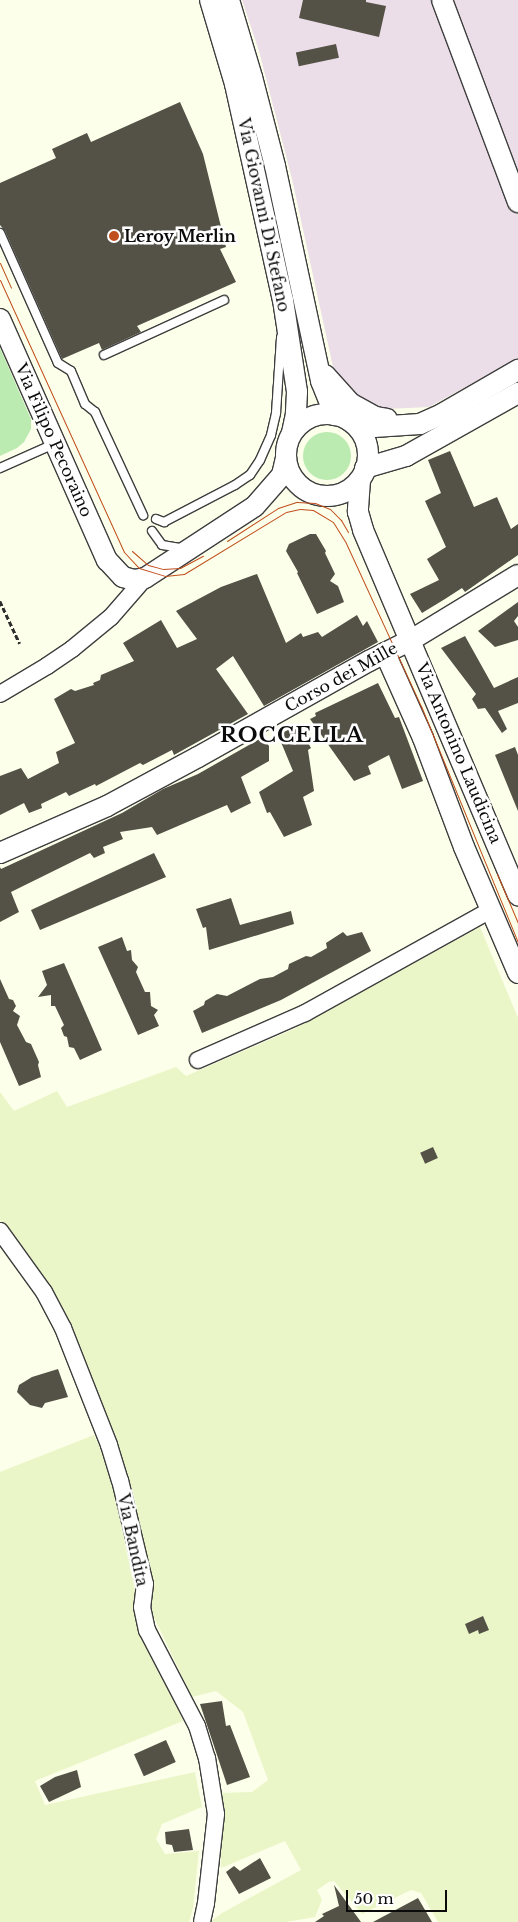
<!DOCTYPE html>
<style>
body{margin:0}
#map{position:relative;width:518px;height:1922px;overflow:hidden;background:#fcffe9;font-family:"Libre Baskerville",serif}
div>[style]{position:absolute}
.industrial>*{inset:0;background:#ebdee8}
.farmland>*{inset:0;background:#eaf6c8}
.green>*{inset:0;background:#bbebb1}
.round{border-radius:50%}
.building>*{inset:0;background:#545147;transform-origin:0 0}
.path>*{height:2.5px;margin-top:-1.25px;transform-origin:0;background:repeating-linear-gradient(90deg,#2d2d2d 0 5px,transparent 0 7.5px)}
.roads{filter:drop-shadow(1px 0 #3e3e3e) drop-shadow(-1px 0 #3e3e3e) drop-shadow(0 1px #3e3e3e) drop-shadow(0 -1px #3e3e3e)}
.service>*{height:8px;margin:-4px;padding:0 4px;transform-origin:4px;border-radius:4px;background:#fff}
.minor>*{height:16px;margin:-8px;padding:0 8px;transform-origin:8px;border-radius:8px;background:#fff}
.tertiary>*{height:20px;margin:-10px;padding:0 10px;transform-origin:10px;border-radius:10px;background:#fff}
.tertiary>.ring{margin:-10px;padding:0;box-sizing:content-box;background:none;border:20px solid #fff;border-radius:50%}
.tram>*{height:1px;margin:-0.5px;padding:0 0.5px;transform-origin:0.5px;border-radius:0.5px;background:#c14e1d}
.dots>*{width:14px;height:14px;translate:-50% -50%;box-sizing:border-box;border:2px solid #fff;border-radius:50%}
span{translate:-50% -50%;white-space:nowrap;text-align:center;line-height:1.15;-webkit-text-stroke:5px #fff;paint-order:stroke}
.street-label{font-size:16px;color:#0b0b0b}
.poi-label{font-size:16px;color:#0b0b0b;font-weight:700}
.left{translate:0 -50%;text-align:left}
.district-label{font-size:21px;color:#0b0b0b;font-weight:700;letter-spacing:1px}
.scale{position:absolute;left:346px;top:1890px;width:101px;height:22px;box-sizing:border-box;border:2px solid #0b0b0b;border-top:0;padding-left:6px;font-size:15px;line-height:18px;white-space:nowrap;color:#0b0b0b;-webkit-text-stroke:4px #fff;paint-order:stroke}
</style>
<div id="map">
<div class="industrial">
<i style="clip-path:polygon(242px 0,518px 0,518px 358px,429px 407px,386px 409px,355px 395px,333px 367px,292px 179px,259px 51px)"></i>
</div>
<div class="farmland">
<i style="clip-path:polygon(480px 927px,518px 1018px,518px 1922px,438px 1922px,421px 1893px,411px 1890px,362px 1914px,334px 1881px,329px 1882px,317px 1890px,322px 1900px,315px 1917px,286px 1922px,210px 1922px,222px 1913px,301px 1870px,285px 1841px,221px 1868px,220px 1793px,252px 1792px,268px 1780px,243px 1712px,216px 1691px,192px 1697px,152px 1613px,150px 1580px,48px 1286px,0 1220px,0 1092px,14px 1111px,57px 1091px,67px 1107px,176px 1067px,186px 1076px,294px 1029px)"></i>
<i style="clip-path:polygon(94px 1435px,117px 1484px,153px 1650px,183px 1721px,35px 1781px,45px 1805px,195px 1772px,202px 1807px,162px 1824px,156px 1839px,165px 1854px,199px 1851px,193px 1908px,189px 1922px,0 1922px,0 1472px)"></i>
</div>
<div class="green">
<i style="clip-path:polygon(0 348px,31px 419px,31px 429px,24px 442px,17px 448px,0 456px)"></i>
<i class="round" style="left:303px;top:432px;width:48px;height:48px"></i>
</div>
<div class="building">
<i style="clip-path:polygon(303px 0,366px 0,366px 2px,386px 6px,379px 37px,299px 18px)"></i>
<i style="left:336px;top:44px;width:14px;height:41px;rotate:78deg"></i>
<i style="clip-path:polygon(180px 102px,203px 154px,226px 247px,220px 249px,236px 282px,137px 326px,141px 332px,102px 350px,99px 343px,62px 359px,5px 231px,0 225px,0 183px,56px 158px,52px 149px,87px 133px,91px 142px)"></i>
<i style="clip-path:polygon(450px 451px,474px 507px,497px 497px,511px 529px,518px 524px,518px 555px,465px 592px,462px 588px,445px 599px,443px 597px,445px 599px,422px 613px,410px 594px,439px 580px,427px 559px,446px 547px,425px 501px,441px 493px,428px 460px)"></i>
<i style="clip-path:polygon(310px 534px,316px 534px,326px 551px,325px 553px,335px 574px,330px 581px,338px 586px,344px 602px,317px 614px,297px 573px,298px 572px,286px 551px,289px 544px)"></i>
<i style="clip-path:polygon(257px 574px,286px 643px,301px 633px,303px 637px,318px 632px,322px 637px,357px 615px,363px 626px,367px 621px,378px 642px,264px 706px,233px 656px,216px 669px,248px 714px,174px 755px,172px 750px,143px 765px,140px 763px,96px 786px,95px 784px,69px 796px,66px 792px,41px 804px,42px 808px,29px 813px,24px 803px,0 815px,0 776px,21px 768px,28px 779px,59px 763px,56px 752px,75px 743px,54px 699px,71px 689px,75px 691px,94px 685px,93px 683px,100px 680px,101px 675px,134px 661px,123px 643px,161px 620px,177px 648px,197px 639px,176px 611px,221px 587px)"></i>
<i style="clip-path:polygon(518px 602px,518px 616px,514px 621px,518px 627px,518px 640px,495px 647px,478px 631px)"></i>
<i style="clip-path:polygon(465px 636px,494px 688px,518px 677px,518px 703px,498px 711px,507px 729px,502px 733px,485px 708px,478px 709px,472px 699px,476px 694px,441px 648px)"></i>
<i style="clip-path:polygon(378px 683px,395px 718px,399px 717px,423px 781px,402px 789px,389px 755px,368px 766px,371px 774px,354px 781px,310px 719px,316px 716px,315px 713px)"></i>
<i style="clip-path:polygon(298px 725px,311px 748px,308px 750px,314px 791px,303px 797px,312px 825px,284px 837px,270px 812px,267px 813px,259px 792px,293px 771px,278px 735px)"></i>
<i style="clip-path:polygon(263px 737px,269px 746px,269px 761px,241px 777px,251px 803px,231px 813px,227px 805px,157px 835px,152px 827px,120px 832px,123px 839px,103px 847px,105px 853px,94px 858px,90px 853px,11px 892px,19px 912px,0 922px,0 867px,1px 869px,122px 813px,163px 789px,198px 774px)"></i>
<i style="clip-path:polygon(515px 747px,518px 755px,518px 811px,495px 755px)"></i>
<i style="clip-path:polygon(154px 853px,166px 877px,40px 930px,31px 910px)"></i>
<i style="clip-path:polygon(231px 898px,240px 925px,291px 911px,294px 924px,209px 950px,206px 927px,203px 928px,196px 909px)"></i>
<i style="clip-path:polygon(343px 932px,347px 936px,362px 932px,371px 951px,281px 1000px,202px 1033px,193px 1011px,204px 1005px,205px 1001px,217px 994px,227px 996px,260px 979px,273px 977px,288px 969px,289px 964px,306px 956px,311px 957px,327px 948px,326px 943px)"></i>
<i style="clip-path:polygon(122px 937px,127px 951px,131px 950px,132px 960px,138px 967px,136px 972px,145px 992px,150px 992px,151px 1006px,158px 1010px,154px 1015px,159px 1026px,138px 1035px,98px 947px)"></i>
<i style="clip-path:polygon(64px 963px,102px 1050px,80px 1060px,74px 1048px,69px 1047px,67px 1037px,64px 1036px,61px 1028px,64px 1025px,55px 1006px,51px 1006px,51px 995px,38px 997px,47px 985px,42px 971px)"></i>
<i style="clip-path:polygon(0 979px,9px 999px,13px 1000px,16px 1006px,13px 1011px,20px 1016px,17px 1025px,26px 1042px,31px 1044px,39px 1062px,38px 1065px,41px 1077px,19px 1086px,0 1042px)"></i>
<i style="left:433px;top:1147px;width:12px;height:14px;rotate:66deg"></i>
<i style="clip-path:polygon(58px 1369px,68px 1397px,45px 1403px,42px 1408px,30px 1405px,17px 1392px,19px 1385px,32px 1377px)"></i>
<i style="clip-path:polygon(483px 1616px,489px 1630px,479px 1634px,478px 1630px,469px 1634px,465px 1624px)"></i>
<i style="clip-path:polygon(222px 1701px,226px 1726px,230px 1725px,250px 1777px,227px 1785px,200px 1704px)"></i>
<i style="left:166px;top:1740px;width:24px;height:35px;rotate:66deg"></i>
<i style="clip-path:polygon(77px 1770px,81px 1787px,49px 1802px,40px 1786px,55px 1777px)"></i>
<i style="clip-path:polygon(189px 1829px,193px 1850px,174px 1852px,172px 1845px,166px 1844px,165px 1832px)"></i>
<i style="clip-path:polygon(260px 1858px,271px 1878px,239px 1894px,226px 1872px,234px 1866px,240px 1871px)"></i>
<i style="clip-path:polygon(334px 1885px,361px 1922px,315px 1922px,324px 1916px,322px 1914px,339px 1906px)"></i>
<i style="clip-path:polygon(418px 1898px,432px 1922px,373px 1922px)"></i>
</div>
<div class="path">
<i style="left:0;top:601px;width:47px;rotate:65.1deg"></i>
</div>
<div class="roads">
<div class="service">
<i style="left:0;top:233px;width:142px;rotate:66deg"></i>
<i style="left:58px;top:363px;width:15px;rotate:32deg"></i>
<i style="left:71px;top:371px;width:36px;rotate:67deg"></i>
<i style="left:85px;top:404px;width:13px;rotate:39deg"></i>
<i style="left:95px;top:412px;width:114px;rotate:65deg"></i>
<i style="left:104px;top:355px;width:132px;rotate:-24.6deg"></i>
<i style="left:0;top:468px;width:59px;rotate:-24deg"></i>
<i style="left:156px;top:519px;width:9px;rotate:21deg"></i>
<i style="left:164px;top:522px;width:80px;rotate:-27.5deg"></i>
<i style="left:235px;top:485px;width:18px;rotate:-34deg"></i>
<i style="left:250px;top:475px;width:18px;rotate:-56deg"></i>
<i style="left:260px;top:460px;width:27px;rotate:-66deg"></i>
<i style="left:271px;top:435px;width:23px;rotate:-77deg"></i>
<i style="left:276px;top:413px;width:76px;rotate:-86.2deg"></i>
<i style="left:152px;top:531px;width:17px;rotate:54deg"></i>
<i style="left:162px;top:545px;width:20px;rotate:9deg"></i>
</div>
<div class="minor">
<i style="left:0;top:694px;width:55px;rotate:-30.8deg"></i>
<i style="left:47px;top:666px;width:30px;rotate:-34deg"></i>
<i style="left:72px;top:649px;width:50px;rotate:-39.4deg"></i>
<i style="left:111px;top:617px;width:52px;rotate:-48.9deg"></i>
<i style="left:198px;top:1060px;width:117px;rotate:-23.7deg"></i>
<i style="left:305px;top:1013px;width:213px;rotate:-29deg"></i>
<i style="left:0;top:1231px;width:75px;rotate:54.2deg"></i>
<i style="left:44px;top:1292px;width:41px;rotate:62.2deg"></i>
<i style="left:63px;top:1328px;width:126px;rotate:68.5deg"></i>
<i style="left:109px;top:1445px;width:37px;rotate:73deg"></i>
<i style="left:120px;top:1480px;width:107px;rotate:76.5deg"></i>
<i style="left:145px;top:1584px;width:23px;rotate:97deg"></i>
<i style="left:142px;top:1607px;width:24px;rotate:78deg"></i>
<i style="left:147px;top:1630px;width:108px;rotate:62.5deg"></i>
<i style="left:197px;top:1726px;width:34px;rotate:73deg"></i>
<i style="left:207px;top:1758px;width:57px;rotate:80.9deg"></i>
<i style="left:216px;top:1814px;width:90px;rotate:96.4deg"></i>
<i style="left:206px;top:1903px;width:19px;rotate:102deg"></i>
</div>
<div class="tertiary">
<i style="left:210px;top:0;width:88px;rotate:73.4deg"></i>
<i style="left:235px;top:84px;width:221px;rotate:77.5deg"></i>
<i style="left:283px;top:300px;width:93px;rotate:81.3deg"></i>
<i style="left:297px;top:392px;width:22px;rotate:93deg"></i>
<i style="left:296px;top:414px;width:19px;rotate:102deg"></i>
<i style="left:229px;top:0;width:80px;rotate:73.4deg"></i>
<i style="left:252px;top:77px;width:92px;rotate:75.5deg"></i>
<i style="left:275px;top:166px;width:220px;rotate:77.9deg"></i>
<i style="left:321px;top:381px;width:37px;rotate:68deg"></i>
<i style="left:442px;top:0;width:216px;rotate:69.4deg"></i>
<i style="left:0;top:319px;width:264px;rotate:66.1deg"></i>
<i style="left:107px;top:560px;width:23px;rotate:47deg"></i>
<i style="left:123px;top:577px;width:11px;rotate:15deg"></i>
<i style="left:134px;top:580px;width:11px;rotate:-10deg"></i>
<i style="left:145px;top:578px;width:131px;rotate:-33.2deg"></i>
<i style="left:255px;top:506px;width:41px;rotate:-48.9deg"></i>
<i style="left:282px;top:475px;width:17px;rotate:-77deg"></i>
<i style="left:325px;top:375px;width:38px;rotate:48deg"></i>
<i style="left:350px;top:403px;width:29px;rotate:29deg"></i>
<i style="left:375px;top:417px;width:12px;rotate:9deg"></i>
<i class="ring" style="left:286px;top:414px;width:62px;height:62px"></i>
<i style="left:350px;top:421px;width:25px;rotate:14deg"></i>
<i style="left:374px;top:427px;width:46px;rotate:-3.7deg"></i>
<i style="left:420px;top:424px;width:24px;rotate:-24deg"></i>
<i style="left:442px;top:414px;width:88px;rotate:-30.1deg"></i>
<i style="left:365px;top:468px;width:43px;rotate:-16.3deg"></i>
<i style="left:406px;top:456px;width:129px;rotate:-29.4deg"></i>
<i style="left:360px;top:480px;width:32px;rotate:94deg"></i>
<i style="left:358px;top:512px;width:19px;rotate:74deg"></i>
<i style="left:363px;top:530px;width:397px;rotate:67deg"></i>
<i style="left:385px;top:653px;width:93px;rotate:65.9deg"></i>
<i style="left:423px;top:738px;width:116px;rotate:69.4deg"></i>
<i style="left:464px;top:847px;width:137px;rotate:66.8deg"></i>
<i style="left:0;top:853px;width:117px;rotate:-23.7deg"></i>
<i style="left:107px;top:806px;width:103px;rotate:-28.3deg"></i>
<i style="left:198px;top:757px;width:196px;rotate:-29.3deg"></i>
<i style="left:369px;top:661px;width:47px;rotate:-26.6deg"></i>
<i style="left:411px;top:640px;width:125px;rotate:-31.3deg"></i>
</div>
</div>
<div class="tram">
<i style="left:0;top:263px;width:27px;rotate:66deg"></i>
<i style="left:0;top:280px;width:299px;rotate:65.5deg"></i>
<i style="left:124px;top:552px;width:22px;rotate:47deg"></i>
<i style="left:139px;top:568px;width:27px;rotate:17deg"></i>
<i style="left:165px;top:576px;width:19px;rotate:-6deg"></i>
<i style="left:184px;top:574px;width:119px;rotate:-31.3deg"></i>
<i style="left:286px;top:512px;width:14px;rotate:-12deg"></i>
<i style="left:300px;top:509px;width:13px;rotate:4deg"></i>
<i style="left:313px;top:510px;width:23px;rotate:31deg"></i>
<i style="left:333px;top:522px;width:22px;rotate:58deg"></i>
<i style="left:345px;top:541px;width:182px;rotate:65.3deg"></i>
<i style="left:421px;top:706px;width:256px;rotate:67.7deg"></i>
<i style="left:227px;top:541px;width:61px;rotate:-32.9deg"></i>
<i style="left:278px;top:508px;width:20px;rotate:-18deg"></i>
<i style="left:297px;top:502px;width:18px;rotate:3deg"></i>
<i style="left:315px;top:503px;width:16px;rotate:22deg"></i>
<i style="left:330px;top:509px;width:16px;rotate:45deg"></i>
<i style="left:341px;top:520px;width:14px;rotate:60deg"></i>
<i style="left:132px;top:551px;width:21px;rotate:41deg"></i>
<i style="left:148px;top:565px;width:16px;rotate:15deg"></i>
<i style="left:163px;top:569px;width:17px;rotate:-3deg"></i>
<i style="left:180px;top:568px;width:26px;rotate:-28deg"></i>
<i style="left:497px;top:874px;width:53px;rotate:66.8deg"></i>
</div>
<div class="dots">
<i style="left:114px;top:236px;background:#c14e1d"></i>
</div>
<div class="street-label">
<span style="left:264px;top:215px;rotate:78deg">Via Giovanni Di Stefano</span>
<span style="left:54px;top:440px;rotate:66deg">Via Filipo Pecoraino</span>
<span style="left:341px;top:677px;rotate:-29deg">Corso dei Mille</span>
<span style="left:459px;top:753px;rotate:67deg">Via Antonino Laudicina</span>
<span style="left:133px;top:1540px;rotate:78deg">Via Bandita</span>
</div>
<div class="poi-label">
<span class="left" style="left:124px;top:236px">Leroy Merlin</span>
</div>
<div class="district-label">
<span style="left:292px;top:735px">ROCCELLA</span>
</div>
<div class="scale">50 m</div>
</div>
